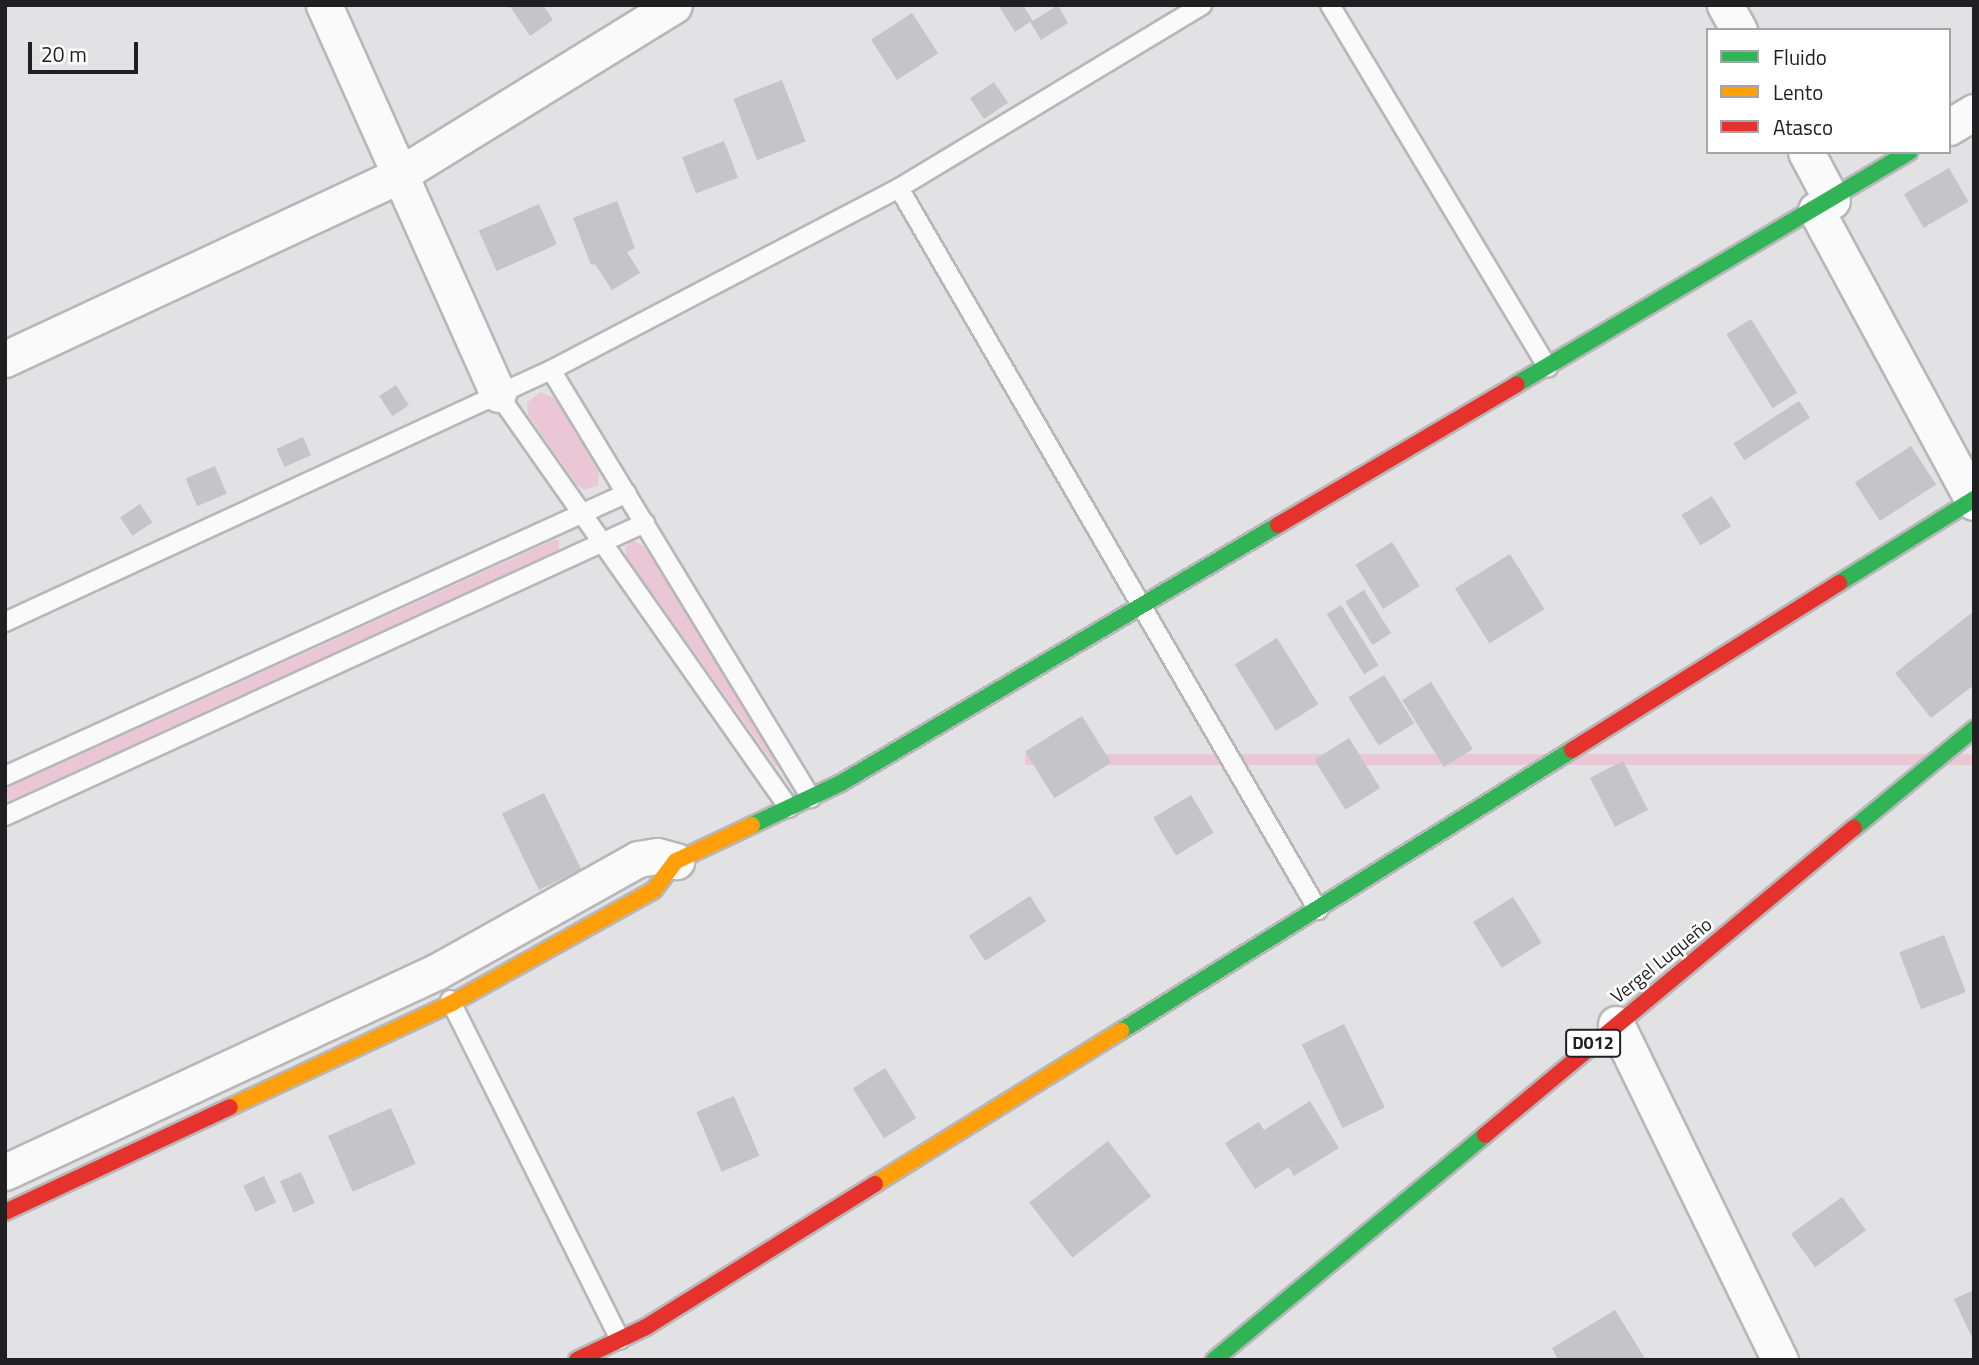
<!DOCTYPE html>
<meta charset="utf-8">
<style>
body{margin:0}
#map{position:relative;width:1979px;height:1365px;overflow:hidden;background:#e2e1e4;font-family:"Titillium Web",sans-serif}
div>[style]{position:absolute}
.green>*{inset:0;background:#ebc7d6;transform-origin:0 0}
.building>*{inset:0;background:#c5c5c7;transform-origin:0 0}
.roads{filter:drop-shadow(2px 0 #b7b7b9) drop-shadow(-2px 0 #b7b7b9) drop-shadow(0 2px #b7b7b9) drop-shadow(0 -2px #b7b7b9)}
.lane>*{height:18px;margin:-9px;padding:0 9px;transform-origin:9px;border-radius:9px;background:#fbfafb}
.street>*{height:35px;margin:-17.5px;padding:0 17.5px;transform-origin:17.5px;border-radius:17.5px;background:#fbfafb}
.fast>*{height:16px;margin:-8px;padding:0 8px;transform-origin:8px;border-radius:8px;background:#30b455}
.slow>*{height:16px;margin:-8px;padding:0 8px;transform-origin:8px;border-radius:8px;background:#ff9f0a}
.jam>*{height:16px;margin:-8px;padding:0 8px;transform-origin:8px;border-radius:8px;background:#e5322d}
span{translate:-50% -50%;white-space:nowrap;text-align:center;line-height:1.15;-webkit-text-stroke:5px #fff;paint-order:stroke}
.shield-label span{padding:2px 5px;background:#fff;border:2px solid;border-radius:5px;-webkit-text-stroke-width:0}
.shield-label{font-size:18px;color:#201f21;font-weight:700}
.street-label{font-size:19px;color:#201f21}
.frame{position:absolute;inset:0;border:7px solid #201f21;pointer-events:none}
.legend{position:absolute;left:1706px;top:28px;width:245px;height:126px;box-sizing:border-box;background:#fff;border:2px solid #a6a5a6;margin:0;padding:9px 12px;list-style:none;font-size:21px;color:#201f21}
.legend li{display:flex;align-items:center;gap:14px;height:35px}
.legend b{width:35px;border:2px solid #a6a5a6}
.scale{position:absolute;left:28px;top:42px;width:110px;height:32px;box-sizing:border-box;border:4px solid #201f21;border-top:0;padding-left:9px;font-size:21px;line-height:24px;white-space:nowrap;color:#201f21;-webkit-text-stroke:5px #fff;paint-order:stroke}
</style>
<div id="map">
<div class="green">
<i style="clip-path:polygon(540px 392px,555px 398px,599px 472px,598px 485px,585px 490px,577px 485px,528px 415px,527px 403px)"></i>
<i style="clip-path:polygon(554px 540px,559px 540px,559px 550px,5px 803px,5px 789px)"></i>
<i style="clip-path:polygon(632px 540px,644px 546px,778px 762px,776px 767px,626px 556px,625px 547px)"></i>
<i style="left:1974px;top:754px;width:11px;height:949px;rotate:90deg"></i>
</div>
<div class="building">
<i style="clip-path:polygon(509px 5px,543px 5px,553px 20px,530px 36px)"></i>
<i style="clip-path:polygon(1003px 5px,1023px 5px,1033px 21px,1058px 5px,1068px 23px,1041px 40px,1030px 22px,1015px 32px,1000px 8px)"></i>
<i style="left:912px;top:13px;width:48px;height:49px;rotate:57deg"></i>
<i style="left:782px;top:80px;width:66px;height:52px;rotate:69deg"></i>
<i style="left:994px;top:82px;width:25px;height:29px;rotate:56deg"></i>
<i style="left:724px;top:141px;width:39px;height:45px;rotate:69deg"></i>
<i style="left:1949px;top:168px;width:39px;height:52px;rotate:60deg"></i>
<i style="clip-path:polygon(617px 201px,635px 248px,627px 252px,640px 273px,612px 290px,595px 264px,591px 265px,573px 218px)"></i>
<i style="left:539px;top:204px;width:44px;height:66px;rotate:66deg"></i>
<i style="left:1751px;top:319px;width:87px;height:29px;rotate:58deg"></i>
<i style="left:396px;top:385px;width:24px;height:20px;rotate:57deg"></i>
<i style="left:1799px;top:401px;width:20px;height:78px;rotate:57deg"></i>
<i style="left:303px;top:437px;width:20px;height:29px;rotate:66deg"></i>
<i style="left:1911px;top:446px;width:46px;height:67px;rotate:57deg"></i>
<i style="left:215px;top:466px;width:30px;height:32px;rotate:67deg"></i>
<i style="left:1712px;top:496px;width:36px;height:36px;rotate:58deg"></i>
<i style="left:140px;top:504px;width:22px;height:24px;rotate:56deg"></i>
<i style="left:1392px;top:542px;width:52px;height:43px;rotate:58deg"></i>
<i style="left:1510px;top:554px;width:65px;height:65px;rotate:58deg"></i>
<i style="left:1364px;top:590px;width:51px;height:22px;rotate:58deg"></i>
<i style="left:1341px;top:605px;width:71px;height:17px;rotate:58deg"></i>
<i style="clip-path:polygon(1974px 611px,1974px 685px,1931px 718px,1895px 673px)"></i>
<i style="left:1277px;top:638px;width:78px;height:50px;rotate:58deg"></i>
<i style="left:1384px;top:675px;width:57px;height:42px;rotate:58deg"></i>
<i style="left:1431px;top:682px;width:79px;height:34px;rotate:58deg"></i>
<i style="left:1082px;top:716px;width:55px;height:67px;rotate:58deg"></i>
<i style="left:1349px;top:738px;width:59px;height:41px;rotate:58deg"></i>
<i style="left:1623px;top:761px;width:55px;height:37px;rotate:63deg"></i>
<i style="left:544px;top:793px;width:85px;height:47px;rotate:64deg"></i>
<i style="left:1191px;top:795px;width:44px;height:44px;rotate:59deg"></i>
<i style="left:1030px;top:896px;width:30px;height:73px;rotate:57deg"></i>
<i style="left:1513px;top:897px;width:54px;height:47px;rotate:58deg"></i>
<i style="left:1944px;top:935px;width:61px;height:48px;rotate:69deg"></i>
<i style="left:1344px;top:1024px;width:93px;height:47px;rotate:64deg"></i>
<i style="left:885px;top:1068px;width:59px;height:38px;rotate:58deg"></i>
<i style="left:734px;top:1096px;width:65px;height:41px;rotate:67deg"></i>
<i style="clip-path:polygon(1310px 1101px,1339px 1148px,1294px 1176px,1289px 1167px,1255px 1189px,1225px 1143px,1259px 1122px,1264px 1130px)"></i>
<i style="left:391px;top:1108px;width:61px;height:69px;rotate:66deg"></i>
<i style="left:1108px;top:1141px;width:70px;height:100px;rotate:52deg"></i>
<i style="left:301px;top:1172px;width:34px;height:23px;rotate:66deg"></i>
<i style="left:264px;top:1176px;width:29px;height:23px;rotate:65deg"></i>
<i style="left:1842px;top:1197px;width:41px;height:63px;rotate:54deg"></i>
<i style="clip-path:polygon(1974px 1290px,1974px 1342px,1954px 1299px)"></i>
<i style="clip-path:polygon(1615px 1310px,1646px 1360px,1558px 1360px,1552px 1348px)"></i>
</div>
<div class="roads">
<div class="lane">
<i style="left:1330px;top:5px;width:423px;rotate:59deg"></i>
<i style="left:899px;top:188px;width:835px;rotate:59.87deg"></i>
<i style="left:551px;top:370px;width:501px;rotate:58.72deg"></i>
<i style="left:498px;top:394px;width:506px;rotate:54.9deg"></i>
<i style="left:5px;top:622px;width:601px;rotate:-24.78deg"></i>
<i style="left:551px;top:370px;width:393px;rotate:-27.6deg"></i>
<i style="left:899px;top:188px;width:354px;rotate:-31.1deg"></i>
<i style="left:5px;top:776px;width:683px;rotate:-24.46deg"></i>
<i style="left:5px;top:816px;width:704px;rotate:-24.6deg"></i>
<i style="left:450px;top:1000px;width:380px;rotate:63.4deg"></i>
</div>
<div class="street">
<i style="left:324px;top:5px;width:426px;rotate:65.9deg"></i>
<i style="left:1725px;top:5px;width:29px;rotate:61deg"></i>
<i style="left:1949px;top:127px;width:29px;rotate:-31deg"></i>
<i style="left:1806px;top:152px;width:55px;rotate:62deg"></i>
<i style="left:1816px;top:210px;width:332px;rotate:61.6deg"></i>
<i style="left:5px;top:359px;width:435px;rotate:-25deg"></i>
<i style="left:399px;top:175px;width:323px;rotate:-31.7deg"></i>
<i style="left:1616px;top:1024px;width:374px;rotate:64deg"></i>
<i style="left:5px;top:1172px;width:475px;rotate:-24.9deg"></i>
<i style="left:436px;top:972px;width:231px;rotate:-29.2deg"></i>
<i style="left:638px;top:859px;width:19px;rotate:-9deg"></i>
<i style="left:657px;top:856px;width:20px;rotate:15deg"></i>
</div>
<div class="fast">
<i style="left:1517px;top:384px;width:456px;rotate:-30.6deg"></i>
<i style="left:1839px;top:583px;width:159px;rotate:-31.9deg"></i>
<i style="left:752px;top:825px;width:98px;rotate:-25.3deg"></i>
<i style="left:841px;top:783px;width:507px;rotate:-30.56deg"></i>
<i style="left:1854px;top:828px;width:156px;rotate:-39.5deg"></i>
<i style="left:1121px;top:1031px;width:531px;rotate:-31.93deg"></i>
<i style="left:1214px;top:1360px;width:352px;rotate:-39.7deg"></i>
</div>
<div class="slow">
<i style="left:230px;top:1107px;width:245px;rotate:-25.1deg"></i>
<i style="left:452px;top:1003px;width:231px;rotate:-29.2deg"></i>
<i style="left:654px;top:890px;width:36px;rotate:-53deg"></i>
<i style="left:676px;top:861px;width:84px;rotate:-25.3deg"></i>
<i style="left:875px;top:1184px;width:290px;rotate:-31.9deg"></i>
</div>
<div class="jam">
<i style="left:1278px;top:525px;width:277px;rotate:-30.5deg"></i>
<i style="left:1572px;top:750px;width:315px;rotate:-32deg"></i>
<i style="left:1485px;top:1135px;width:480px;rotate:-39.8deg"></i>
<i style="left:5px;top:1212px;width:248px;rotate:-25deg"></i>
<i style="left:577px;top:1360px;width:76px;rotate:-25.6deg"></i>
<i style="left:646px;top:1327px;width:270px;rotate:-32deg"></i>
</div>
</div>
<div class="shield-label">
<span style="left:1593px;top:1043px">D012</span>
</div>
<div class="street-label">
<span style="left:1661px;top:960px;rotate:-39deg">Vergel Luqueño</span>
</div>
<div class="frame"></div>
<ul class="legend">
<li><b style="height:9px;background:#30b455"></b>Fluido</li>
<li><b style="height:9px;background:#ff9f0a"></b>Lento</li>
<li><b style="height:9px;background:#e5322d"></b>Atasco</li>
</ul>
<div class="scale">20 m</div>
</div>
